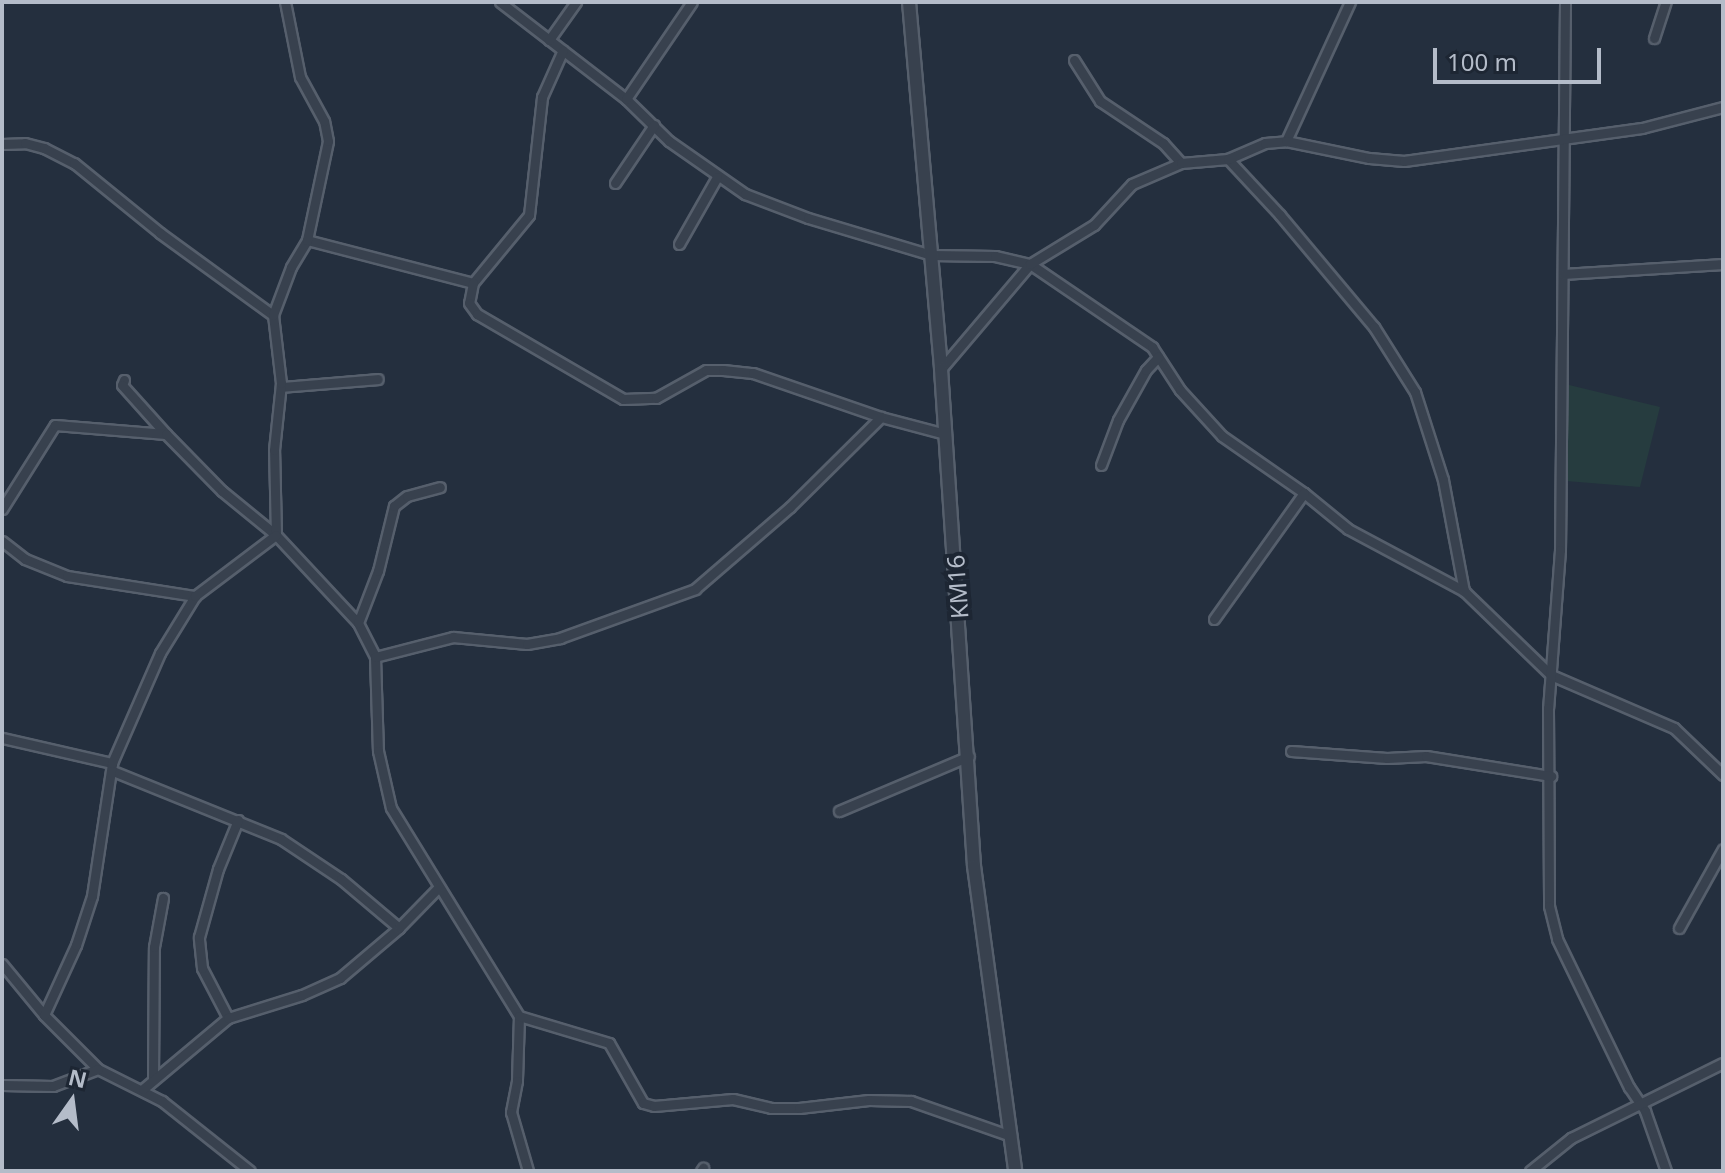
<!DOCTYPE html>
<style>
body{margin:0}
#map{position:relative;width:1725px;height:1173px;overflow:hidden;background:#242f3e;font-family:"Noto Sans",sans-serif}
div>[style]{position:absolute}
.green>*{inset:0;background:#263c3f}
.roads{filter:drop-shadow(2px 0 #565f6c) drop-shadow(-2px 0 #565f6c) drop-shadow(0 2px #565f6c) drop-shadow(0 -2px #565f6c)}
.minor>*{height:9px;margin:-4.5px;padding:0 4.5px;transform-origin:4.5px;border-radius:4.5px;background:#38414e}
.tertiary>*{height:12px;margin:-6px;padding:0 6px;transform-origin:6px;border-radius:6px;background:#38414e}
span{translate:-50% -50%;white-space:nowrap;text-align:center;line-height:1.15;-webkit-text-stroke:8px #1d2633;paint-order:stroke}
.street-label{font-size:24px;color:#b4bcc9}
.frame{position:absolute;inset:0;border:4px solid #b4bcc9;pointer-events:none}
.north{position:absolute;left:32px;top:1061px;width:80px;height:80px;-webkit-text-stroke:6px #1d2633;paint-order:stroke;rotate:14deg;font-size:22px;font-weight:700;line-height:32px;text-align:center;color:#b4bcc9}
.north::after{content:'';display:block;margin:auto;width:28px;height:36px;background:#b4bcc9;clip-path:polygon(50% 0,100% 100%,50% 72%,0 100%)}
.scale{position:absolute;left:1433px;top:48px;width:168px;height:36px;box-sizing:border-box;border:4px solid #b4bcc9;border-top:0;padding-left:10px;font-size:24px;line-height:28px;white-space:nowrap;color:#b4bcc9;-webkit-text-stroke:6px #1d2633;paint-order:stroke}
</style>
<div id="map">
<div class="green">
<i style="clip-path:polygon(1565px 384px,1660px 407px,1640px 487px,1566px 481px)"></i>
</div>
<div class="roads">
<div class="minor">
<i style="left:500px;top:2px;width:159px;rotate:37.6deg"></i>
<i style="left:626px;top:99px;width:60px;rotate:44.3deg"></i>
<i style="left:669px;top:141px;width:93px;rotate:34.9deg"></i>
<i style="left:745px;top:194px;width:67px;rotate:20.9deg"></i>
<i style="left:808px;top:218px;width:128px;rotate:16.7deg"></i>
<i style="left:931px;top:255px;width:64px;rotate:0.9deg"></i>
<i style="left:995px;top:256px;width:36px;rotate:13deg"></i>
<i style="left:1030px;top:264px;width:148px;rotate:34.2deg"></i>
<i style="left:1152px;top:347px;width:51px;rotate:56.9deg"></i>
<i style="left:1180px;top:390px;width:62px;rotate:47.6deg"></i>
<i style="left:1222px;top:436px;width:100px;rotate:34.8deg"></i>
<i style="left:1304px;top:493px;width:57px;rotate:39.3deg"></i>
<i style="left:1348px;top:529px;width:132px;rotate:28.1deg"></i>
<i style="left:1464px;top:591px;width:121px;rotate:44deg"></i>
<i style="left:1551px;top:675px;width:134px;rotate:23.3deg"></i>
<i style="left:1674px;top:728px;width:68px;rotate:43.8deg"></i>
<i style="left:1565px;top:2px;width:548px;rotate:90.52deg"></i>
<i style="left:1560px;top:550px;width:158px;rotate:94.3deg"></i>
<i style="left:1548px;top:708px;width:198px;rotate:89.7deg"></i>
<i style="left:1549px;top:906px;width:34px;rotate:76deg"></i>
<i style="left:1557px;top:939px;width:165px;rotate:64.1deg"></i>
<i style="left:1629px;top:1087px;width:29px;rotate:56deg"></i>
<i style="left:1645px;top:1111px;width:64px;rotate:70.7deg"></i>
<i style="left:1654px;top:38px;width:38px;rotate:-72deg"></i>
<i style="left:549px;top:40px;width:47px;rotate:-54.6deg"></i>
<i style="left:1074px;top:60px;width:49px;rotate:57.6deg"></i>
<i style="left:1100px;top:101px;width:76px;rotate:33.7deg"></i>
<i style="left:1163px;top:143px;width:27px;rotate:48deg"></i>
<i style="left:626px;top:99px;width:117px;rotate:-55.8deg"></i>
<i style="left:1286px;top:141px;width:153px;rotate:-65.3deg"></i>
<i style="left:2px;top:144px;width:23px;rotate:-2deg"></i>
<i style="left:25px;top:143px;width:20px;rotate:15deg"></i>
<i style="left:44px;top:148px;width:34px;rotate:27deg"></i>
<i style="left:74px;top:163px;width:111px;rotate:39.1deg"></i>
<i style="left:160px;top:233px;width:140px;rotate:36deg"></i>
<i style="left:1228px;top:159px;width:76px;rotate:47.1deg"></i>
<i style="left:1280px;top:215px;width:146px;rotate:50deg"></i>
<i style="left:1374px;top:327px;width:77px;rotate:57.8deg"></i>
<i style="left:1415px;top:392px;width:92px;rotate:72.3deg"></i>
<i style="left:1443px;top:480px;width:113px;rotate:79.3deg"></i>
<i style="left:615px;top:183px;width:70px;rotate:-56.1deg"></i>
<i style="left:307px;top:240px;width:171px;rotate:14.5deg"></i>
<i style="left:473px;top:283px;width:88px;rotate:-50.5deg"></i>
<i style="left:529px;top:215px;width:119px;rotate:-83.7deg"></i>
<i style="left:542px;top:97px;width:51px;rotate:-65.9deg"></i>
<i style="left:679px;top:244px;width:77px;rotate:-60.4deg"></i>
<i style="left:1563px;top:274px;width:160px;rotate:-3.6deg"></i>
<i style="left:473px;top:283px;width:20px;rotate:101deg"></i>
<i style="left:469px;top:303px;width:14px;rotate:54deg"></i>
<i style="left:477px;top:314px;width:169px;rotate:30.2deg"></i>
<i style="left:623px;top:399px;width:33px;rotate:-2deg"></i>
<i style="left:656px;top:398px;width:57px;rotate:-29.2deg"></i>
<i style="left:706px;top:370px;width:17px"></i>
<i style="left:723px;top:370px;width:30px;rotate:6deg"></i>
<i style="left:753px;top:373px;width:135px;rotate:19deg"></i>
<i style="left:881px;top:417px;width:66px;rotate:14.9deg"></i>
<i style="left:941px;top:369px;width:138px;rotate:-49.7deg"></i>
<i style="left:1030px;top:264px;width:75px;rotate:-31.4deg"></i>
<i style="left:1094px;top:225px;width:56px;rotate:-47.2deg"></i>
<i style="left:1132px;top:184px;width:53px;rotate:-23.2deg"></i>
<i style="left:1181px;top:163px;width:47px;rotate:-4.9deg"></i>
<i style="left:1228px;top:159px;width:40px;rotate:-23.4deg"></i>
<i style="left:1265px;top:143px;width:21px;rotate:-5deg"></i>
<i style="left:1286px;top:141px;width:85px;rotate:11.6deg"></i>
<i style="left:1369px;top:158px;width:35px;rotate:5deg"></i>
<i style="left:1404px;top:161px;width:240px;rotate:-7.9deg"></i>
<i style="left:1642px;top:128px;width:84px;rotate:-14.5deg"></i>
<i style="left:124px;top:380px;width:5px;rotate:112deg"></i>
<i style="left:122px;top:385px;width:66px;rotate:48.1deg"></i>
<i style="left:281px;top:387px;width:97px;rotate:-4.7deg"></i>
<i style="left:1101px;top:465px;width:48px;rotate:-69.3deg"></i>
<i style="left:1118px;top:420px;width:57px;rotate:-60.8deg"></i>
<i style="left:1146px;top:370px;width:18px;rotate:-47deg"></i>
<i style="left:2px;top:509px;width:99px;rotate:-57.8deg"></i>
<i style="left:55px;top:425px;width:111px;rotate:4.6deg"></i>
<i style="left:166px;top:434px;width:80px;rotate:45.5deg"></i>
<i style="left:222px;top:491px;width:70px;rotate:39.2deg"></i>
<i style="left:276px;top:535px;width:120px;rotate:47deg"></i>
<i style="left:358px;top:623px;width:38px;rotate:63deg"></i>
<i style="left:375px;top:657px;width:94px;rotate:88.2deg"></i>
<i style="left:378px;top:751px;width:58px;rotate:77.2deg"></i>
<i style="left:391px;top:808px;width:244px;rotate:58.4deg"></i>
<i style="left:519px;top:1016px;width:65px;rotate:91.8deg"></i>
<i style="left:517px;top:1081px;width:32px;rotate:101deg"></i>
<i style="left:511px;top:1112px;width:61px;rotate:73.9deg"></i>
<i style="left:276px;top:535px;width:85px;rotate:-91.3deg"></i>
<i style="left:274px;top:450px;width:67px;rotate:-84deg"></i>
<i style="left:281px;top:383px;width:68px;rotate:-96.7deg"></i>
<i style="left:273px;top:315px;width:51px;rotate:-69.4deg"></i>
<i style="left:291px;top:267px;width:31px;rotate:-59deg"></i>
<i style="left:307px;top:240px;width:101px;rotate:-78deg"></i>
<i style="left:328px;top:141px;width:20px;rotate:-101deg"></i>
<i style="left:324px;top:121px;width:50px;rotate:-118.6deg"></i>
<i style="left:300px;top:77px;width:76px;rotate:-101.3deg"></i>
<i style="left:2px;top:541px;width:29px;rotate:38deg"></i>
<i style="left:25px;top:559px;width:45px;rotate:22deg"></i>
<i style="left:67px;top:576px;width:130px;rotate:8.9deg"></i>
<i style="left:1214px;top:619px;width:155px;rotate:-54.5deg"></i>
<i style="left:358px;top:623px;width:56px;rotate:-69deg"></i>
<i style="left:378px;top:571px;width:67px;rotate:-76.2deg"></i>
<i style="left:394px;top:506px;width:16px;rotate:-38deg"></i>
<i style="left:407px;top:496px;width:34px;rotate:-15deg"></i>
<i style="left:375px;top:657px;width:81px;rotate:-14.4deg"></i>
<i style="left:453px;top:637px;width:74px;rotate:5.4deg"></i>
<i style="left:527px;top:644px;width:34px;rotate:-10deg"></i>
<i style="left:560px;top:638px;width:144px;rotate:-19.9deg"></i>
<i style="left:695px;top:589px;width:125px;rotate:-40.8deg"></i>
<i style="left:790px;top:507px;width:128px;rotate:-44.7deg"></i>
<i style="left:2px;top:738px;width:113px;rotate:12.8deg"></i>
<i style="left:1291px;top:751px;width:96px;rotate:4.2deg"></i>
<i style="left:1387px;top:758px;width:39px;rotate:-3deg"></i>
<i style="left:1426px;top:756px;width:127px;rotate:9.1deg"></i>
<i style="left:113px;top:771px;width:181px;rotate:22deg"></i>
<i style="left:281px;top:839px;width:72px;rotate:33.7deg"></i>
<i style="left:341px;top:879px;width:76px;rotate:40.2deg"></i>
<i style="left:839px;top:811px;width:141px;rotate:-22.9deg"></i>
<i style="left:1679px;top:928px;width:90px;rotate:-60.9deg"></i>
<i style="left:2px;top:964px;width:66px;rotate:50.5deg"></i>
<i style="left:44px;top:1015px;width:76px;rotate:45deg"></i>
<i style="left:98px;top:1069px;width:72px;rotate:26.6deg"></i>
<i style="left:162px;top:1101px;width:112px;rotate:38.5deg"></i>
<i style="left:44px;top:1015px;width:77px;rotate:-65.4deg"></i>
<i style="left:76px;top:945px;width:52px;rotate:-71.9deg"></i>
<i style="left:92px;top:896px;width:134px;rotate:-81.4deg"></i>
<i style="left:112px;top:763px;width:120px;rotate:-66.4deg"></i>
<i style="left:160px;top:653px;width:67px;rotate:-58.4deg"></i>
<i style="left:195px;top:596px;width:101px;rotate:-37deg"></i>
<i style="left:519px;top:1016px;width:94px;rotate:16.7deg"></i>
<i style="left:609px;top:1043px;width:69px;rotate:60.5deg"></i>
<i style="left:643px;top:1103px;width:11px;rotate:15deg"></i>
<i style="left:654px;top:1106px;width:79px;rotate:-5.1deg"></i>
<i style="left:733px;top:1099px;width:39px;rotate:13deg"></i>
<i style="left:771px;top:1108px;width:28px"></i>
<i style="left:799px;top:1108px;width:70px;rotate:-6.5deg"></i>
<i style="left:869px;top:1100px;width:42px;rotate:1.4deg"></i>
<i style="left:911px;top:1101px;width:106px;rotate:19.3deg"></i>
<i style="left:228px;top:1018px;width:56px;rotate:-117.5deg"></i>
<i style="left:202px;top:968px;width:31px;rotate:-96deg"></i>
<i style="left:199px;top:937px;width:71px;rotate:-74.4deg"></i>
<i style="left:218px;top:869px;width:53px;rotate:-67.8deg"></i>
<i style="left:153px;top:1078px;width:131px;rotate:-89.6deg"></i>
<i style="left:154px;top:947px;width:50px;rotate:-79.6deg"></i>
<i style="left:2px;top:1085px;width:51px;rotate:1.1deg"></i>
<i style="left:53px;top:1086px;width:48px;rotate:-20.7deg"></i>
<i style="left:143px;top:1089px;width:111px;rotate:-39.9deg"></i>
<i style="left:228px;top:1018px;width:77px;rotate:-17.3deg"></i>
<i style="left:302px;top:995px;width:42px;rotate:-24.1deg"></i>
<i style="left:340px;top:978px;width:77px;rotate:-40.3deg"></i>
<i style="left:399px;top:928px;width:56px;rotate:-45.7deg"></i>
<i style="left:701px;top:1171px;width:4px;rotate:-56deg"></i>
<i style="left:1530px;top:1171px;width:53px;rotate:-38.8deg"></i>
<i style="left:1571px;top:1138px;width:169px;rotate:-26.3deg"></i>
</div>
<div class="tertiary">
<i style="left:909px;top:2px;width:368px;rotate:85deg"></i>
<i style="left:941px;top:369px;width:498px;rotate:86.2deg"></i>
<i style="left:974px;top:866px;width:308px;rotate:82.3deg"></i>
</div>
</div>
<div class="street-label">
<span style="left:957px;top:587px;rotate:-94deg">KM16</span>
</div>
<div class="frame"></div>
<div class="north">N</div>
<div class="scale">100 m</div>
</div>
